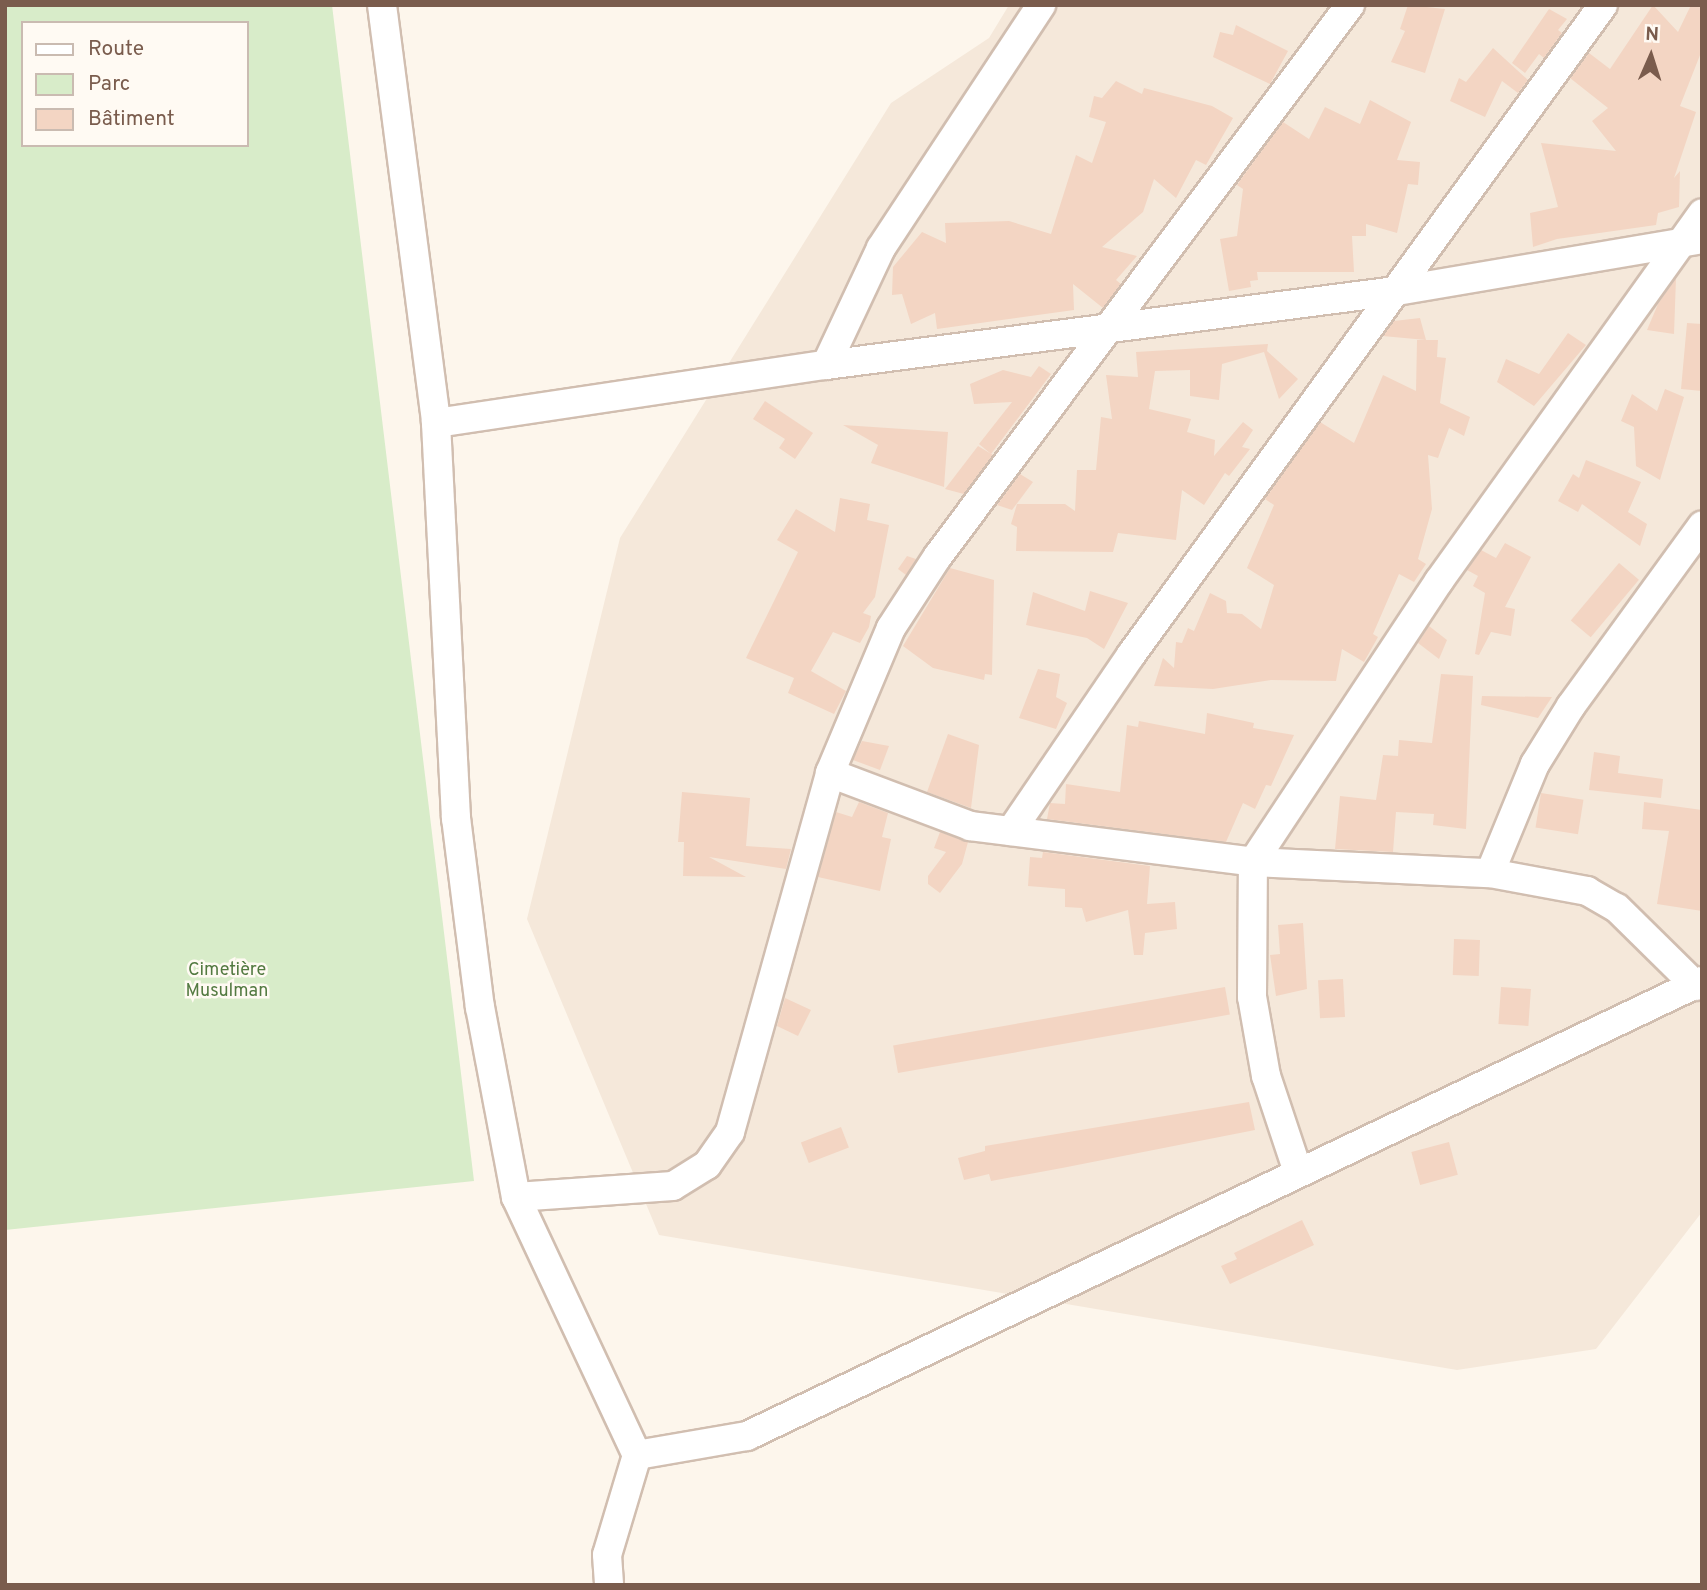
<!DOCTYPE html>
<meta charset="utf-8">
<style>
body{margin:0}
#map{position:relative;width:1707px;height:1590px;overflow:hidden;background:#fdf6ec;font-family:Overpass,sans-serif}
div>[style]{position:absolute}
.residential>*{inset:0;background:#f5e8da}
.green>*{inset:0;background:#d8ecc9}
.building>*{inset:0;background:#f3d5c3;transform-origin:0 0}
.roads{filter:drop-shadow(2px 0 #d1beb0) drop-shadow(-2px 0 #d1beb0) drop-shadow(0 2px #d1beb0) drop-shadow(0 -2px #d1beb0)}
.minor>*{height:28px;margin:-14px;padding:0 14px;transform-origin:14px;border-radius:14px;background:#fff}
span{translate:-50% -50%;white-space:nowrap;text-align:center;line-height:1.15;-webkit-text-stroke:5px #fffaf3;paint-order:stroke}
.park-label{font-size:18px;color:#537a41}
.frame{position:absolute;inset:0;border:7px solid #7a5c4d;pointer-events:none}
.legend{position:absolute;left:21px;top:21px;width:228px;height:126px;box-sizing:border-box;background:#fffaf3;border:2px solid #cabbb1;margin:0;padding:9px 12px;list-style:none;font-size:21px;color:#7a5c4d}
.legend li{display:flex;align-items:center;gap:14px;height:35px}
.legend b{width:35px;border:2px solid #cabbb1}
.north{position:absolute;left:1616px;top:21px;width:70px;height:70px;-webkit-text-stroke:5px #fffaf3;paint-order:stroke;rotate:3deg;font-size:19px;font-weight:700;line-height:28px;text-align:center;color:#7a5c4d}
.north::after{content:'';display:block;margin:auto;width:24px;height:32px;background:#7a5c4d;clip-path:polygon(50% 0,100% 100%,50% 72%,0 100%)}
</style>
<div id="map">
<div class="residential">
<i style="clip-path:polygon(1009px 5px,1702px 5px,1702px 1212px,1596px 1349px,1457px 1370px,659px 1235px,527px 919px,620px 538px,891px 103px,989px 38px)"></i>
</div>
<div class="green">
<i style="clip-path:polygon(evenodd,5px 5px,332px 5px,474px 1181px,5px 1230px,5px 5px,23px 23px,247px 23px,247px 145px,23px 145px,23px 23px)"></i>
</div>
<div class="building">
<i style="clip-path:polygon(1408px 5px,1445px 9px,1425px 73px,1391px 62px,1405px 31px,1400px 29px)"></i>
<i style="clip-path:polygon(1653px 5px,1678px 32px,1691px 5px,1702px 5px,1702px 50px,1680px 106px,1696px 112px,1674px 178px,1680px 171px,1679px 207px,1658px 213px,1656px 225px,1557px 239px,1533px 247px,1530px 213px,1558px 207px,1541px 143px,1616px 151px,1592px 121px,1608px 108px,1570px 78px,1589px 53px,1610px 69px)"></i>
<i style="clip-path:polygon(1549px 9px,1567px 19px,1558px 30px,1562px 33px,1544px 58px,1539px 54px,1525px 73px,1512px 63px)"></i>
<i style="clip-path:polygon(1236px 25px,1288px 51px,1270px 84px,1213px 57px,1220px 32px,1233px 35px)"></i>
<i style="clip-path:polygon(1493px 48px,1528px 80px,1518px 93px,1502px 81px,1485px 117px,1450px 101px,1459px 78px,1466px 82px)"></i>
<i style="clip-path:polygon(1116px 81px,1142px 94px,1144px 88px,1212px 106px,1233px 118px,1206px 165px,1196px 160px,1176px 198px,1154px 179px,1143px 212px,1102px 247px,1137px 256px,1116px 280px,1121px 284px,1103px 308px,1073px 284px,1074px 310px,937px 329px,935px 313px,911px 324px,902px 294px,892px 295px,893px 267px,922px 232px,946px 243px,945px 223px,1009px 221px,1051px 234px,1076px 155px,1092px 163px,1106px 122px,1089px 117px,1094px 96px,1102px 98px)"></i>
<i style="clip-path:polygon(1370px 100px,1411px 122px,1397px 160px,1420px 162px,1418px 185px,1408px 184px,1397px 233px,1366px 224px,1366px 236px,1352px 236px,1354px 272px,1257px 272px,1258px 280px,1250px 281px,1251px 287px,1229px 291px,1220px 239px,1237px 236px,1243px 189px,1237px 185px,1241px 179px,1283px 122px,1309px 139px,1325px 107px,1360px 124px)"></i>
<i style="clip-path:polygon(1676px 278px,1674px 334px,1647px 330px,1658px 304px)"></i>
<i style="clip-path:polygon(1420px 318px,1426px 340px,1383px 336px,1394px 321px)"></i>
<i style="clip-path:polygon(1687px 323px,1702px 324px,1702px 391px,1681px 389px)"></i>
<i style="clip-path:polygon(1568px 333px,1586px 345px,1534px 406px,1497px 382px,1506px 359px,1539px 374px)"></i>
<i style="clip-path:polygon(1417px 340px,1438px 340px,1437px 357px,1446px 358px,1440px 403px,1470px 417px,1464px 436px,1449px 428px,1438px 458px,1428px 455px,1432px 509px,1418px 559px,1426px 564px,1414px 582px,1399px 574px,1373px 634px,1378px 637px,1364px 662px,1342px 649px,1336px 681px,1271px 680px,1213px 689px,1154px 686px,1163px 658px,1174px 668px,1176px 642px,1182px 643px,1188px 628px,1194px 631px,1210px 593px,1226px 601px,1227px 613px,1242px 614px,1261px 629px,1274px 585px,1247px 568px,1274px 505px,1265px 499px,1320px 422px,1354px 443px,1383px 375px,1416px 391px)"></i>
<i style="clip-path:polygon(1268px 344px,1267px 351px,1298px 379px,1279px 399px,1264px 352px,1222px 364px,1219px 400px,1190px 396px,1190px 370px,1155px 371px,1149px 409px,1191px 419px,1187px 432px,1215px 440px,1214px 456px,1243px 422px,1253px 430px,1242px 447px,1250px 449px,1229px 476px,1225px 473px,1204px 505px,1182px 490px,1176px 540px,1118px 533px,1113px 552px,1016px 551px,1017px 527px,1011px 524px,1017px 504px,1065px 504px,1075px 511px,1077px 470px,1096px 470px,1101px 417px,1112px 419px,1106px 375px,1138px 377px,1136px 352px)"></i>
<i style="clip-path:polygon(1039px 366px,1051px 374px,991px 454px,979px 444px,1012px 402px,974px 404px,970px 384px,1003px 370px,1031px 377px)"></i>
<i style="clip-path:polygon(1665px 389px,1684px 397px,1660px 480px,1636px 466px,1634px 427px,1621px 421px,1632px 394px,1657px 411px)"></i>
<i style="clip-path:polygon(765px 401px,813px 433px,795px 459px,779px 448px,785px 439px,753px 419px)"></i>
<i style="clip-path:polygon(843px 425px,948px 432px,944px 487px,871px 463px,878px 445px)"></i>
<i style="clip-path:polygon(978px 446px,993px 455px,964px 494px,945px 489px)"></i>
<i style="clip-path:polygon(1586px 460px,1641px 482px,1628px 512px,1647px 524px,1640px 546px,1582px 504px,1578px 512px,1558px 501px,1573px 474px,1579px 478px)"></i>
<i style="clip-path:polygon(1020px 474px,1033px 482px,1012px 510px,997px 505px)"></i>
<i style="clip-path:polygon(840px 498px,870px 504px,867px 520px,889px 525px,875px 597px,863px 613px,871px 616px,869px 627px,860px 643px,833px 632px,811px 671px,846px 691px,834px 714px,788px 693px,794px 678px,746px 658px,798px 552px,777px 540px,796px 509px,835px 532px)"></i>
<i style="clip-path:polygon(1505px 543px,1531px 557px,1505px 607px,1515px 609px,1511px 636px,1491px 632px,1479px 655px,1475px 654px,1485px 593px,1473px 586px,1478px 576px,1467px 570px,1481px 550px,1496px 558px)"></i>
<i style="clip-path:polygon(907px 556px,916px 559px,906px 575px,898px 569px)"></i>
<i style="left:1619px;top:563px;width:26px;height:75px;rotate:40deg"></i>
<i style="clip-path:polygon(950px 568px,994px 580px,992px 675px,985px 674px,984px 680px,933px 668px,903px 646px)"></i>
<i style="clip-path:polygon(1090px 591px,1128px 603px,1104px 649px,1087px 638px,1026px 625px,1033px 592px,1085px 611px)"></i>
<i style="clip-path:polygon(1429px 626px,1447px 640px,1439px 659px,1418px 643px)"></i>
<i style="clip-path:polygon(1038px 669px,1060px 674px,1056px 697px,1067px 703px,1056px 729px,1019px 718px)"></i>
<i style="clip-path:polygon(1441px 674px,1473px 676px,1466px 829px,1433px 825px,1434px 814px,1396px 812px,1393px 852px,1335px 849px,1340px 796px,1376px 800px,1383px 755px,1398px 756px,1399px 740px,1432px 743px)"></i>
<i style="clip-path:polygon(1482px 696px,1552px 697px,1538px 718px,1481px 705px)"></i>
<i style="clip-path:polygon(1207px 713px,1254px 723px,1253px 728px,1294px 735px,1271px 786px,1266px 785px,1255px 809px,1243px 803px,1226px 842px,1047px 819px,1050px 803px,1065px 804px,1066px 784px,1120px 792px,1127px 725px,1138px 727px,1139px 721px,1205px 734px)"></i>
<i style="clip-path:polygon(948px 734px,979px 745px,971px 808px,927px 792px)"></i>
<i style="clip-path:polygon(862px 741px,889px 746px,880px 770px,853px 760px)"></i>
<i style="clip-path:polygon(1594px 752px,1620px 756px,1618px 773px,1663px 779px,1661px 798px,1589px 790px)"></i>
<i style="clip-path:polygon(682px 792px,750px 798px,746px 846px,791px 849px,786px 869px,709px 857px,746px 877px,683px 876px,684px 842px,678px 842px)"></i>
<i style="left:1541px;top:793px;width:43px;height:35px;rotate:9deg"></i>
<i style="clip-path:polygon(859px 802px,888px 813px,882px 837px,891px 839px,880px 891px,818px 877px,836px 812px,852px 817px)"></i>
<i style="clip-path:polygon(1644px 802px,1702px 810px,1702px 911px,1657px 904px,1669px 831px,1642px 829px)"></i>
<i style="clip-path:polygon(940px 832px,968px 842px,962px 864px,940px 893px,928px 884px,928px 876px,946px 852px,934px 848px)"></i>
<i style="clip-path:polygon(1043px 852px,1150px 866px,1147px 904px,1175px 902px,1177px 929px,1145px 933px,1143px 955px,1134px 955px,1128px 910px,1086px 922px,1082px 908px,1065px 907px,1065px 889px,1028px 886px,1030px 857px,1042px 858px)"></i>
<i style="clip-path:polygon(1303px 923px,1307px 989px,1276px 996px,1270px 955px,1280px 954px,1278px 925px)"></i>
<i style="left:1454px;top:939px;width:26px;height:36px;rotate:2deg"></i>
<i style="left:1343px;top:979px;width:38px;height:25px;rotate:87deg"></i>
<i style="left:1225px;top:987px;width:28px;height:337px;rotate:80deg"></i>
<i style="left:1501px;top:987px;width:30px;height:37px;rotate:4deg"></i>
<i style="clip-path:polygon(785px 998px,811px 1010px,798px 1036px,777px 1026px)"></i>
<i style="clip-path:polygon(1249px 1102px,1255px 1130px,1062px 1168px,991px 1181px,989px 1174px,964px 1180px,958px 1158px,985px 1151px,985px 1146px)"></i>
<i style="left:841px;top:1127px;width:22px;height:43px;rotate:69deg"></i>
<i style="left:1449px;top:1142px;width:34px;height:39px;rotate:75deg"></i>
<i style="clip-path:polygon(1302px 1220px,1314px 1245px,1230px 1284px,1221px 1266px,1237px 1259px,1234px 1253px)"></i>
</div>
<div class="roads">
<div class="minor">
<i style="left:382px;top:5px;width:421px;rotate:82.6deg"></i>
<i style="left:436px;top:423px;width:396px;rotate:87.1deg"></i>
<i style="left:456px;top:818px;width:191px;rotate:82.8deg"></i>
<i style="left:480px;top:1007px;width:193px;rotate:79.3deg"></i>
<i style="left:516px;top:1197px;width:285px;rotate:64.9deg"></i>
<i style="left:637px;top:1455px;width:104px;rotate:106.7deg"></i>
<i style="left:607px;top:1555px;width:30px;rotate:86deg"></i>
<i style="left:826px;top:365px;width:129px;rotate:-64.8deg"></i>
<i style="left:881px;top:248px;width:291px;rotate:-56.6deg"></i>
<i style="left:436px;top:423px;width:394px;rotate:-8.5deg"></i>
<i style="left:826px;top:365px;width:575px;rotate:-7.4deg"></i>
<i style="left:1396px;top:291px;width:310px;rotate:-9.6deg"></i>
<i style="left:830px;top:773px;width:150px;rotate:20.7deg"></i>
<i style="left:970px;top:826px;width:285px;rotate:7.2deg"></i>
<i style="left:1253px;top:862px;width:237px;rotate:2.7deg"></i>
<i style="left:1490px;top:873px;width:99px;rotate:10.5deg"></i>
<i style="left:1587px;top:891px;width:34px;rotate:30deg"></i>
<i style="left:1617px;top:908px;width:111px;rotate:44.6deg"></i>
<i style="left:1011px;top:831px;width:213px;rotate:-55.7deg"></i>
<i style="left:1131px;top:655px;width:803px;rotate:-54.01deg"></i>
<i style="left:1490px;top:873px;width:118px;rotate:-67.6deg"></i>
<i style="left:1535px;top:764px;width:68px;rotate:-58.2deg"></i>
<i style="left:1571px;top:706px;width:223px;rotate:-54deg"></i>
<i style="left:1298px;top:1172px;width:101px;rotate:-108.4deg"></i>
<i style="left:1266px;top:1076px;width:80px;rotate:-100deg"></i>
<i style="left:1252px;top:997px;width:135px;rotate:-89.6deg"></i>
<i style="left:1253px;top:862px;width:337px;rotate:-56.5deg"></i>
<i style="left:1439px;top:581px;width:452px;rotate:-54.4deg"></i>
<i style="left:516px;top:1197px;width:157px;rotate:-4deg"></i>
<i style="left:673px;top:1186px;width:40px;rotate:-32deg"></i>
<i style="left:707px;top:1165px;width:40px;rotate:-55.1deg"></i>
<i style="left:730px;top:1132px;width:373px;rotate:-74.4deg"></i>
<i style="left:830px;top:773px;width:157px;rotate:-67.2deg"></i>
<i style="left:891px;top:628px;width:86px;rotate:-56.9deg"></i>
<i style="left:938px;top:556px;width:688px;rotate:-53.21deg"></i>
<i style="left:637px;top:1455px;width:112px;rotate:-9.8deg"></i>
<i style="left:747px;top:1436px;width:1058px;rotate:-25.47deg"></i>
</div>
</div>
<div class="park-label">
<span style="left:227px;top:982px">Cimetière<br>Musulman</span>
</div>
<div class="frame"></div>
<ul class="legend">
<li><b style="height:9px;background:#fff"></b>Route</li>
<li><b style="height:19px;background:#d8ecc9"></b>Parc</li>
<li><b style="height:19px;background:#f3d5c3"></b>Bâtiment</li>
</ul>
<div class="north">N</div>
</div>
